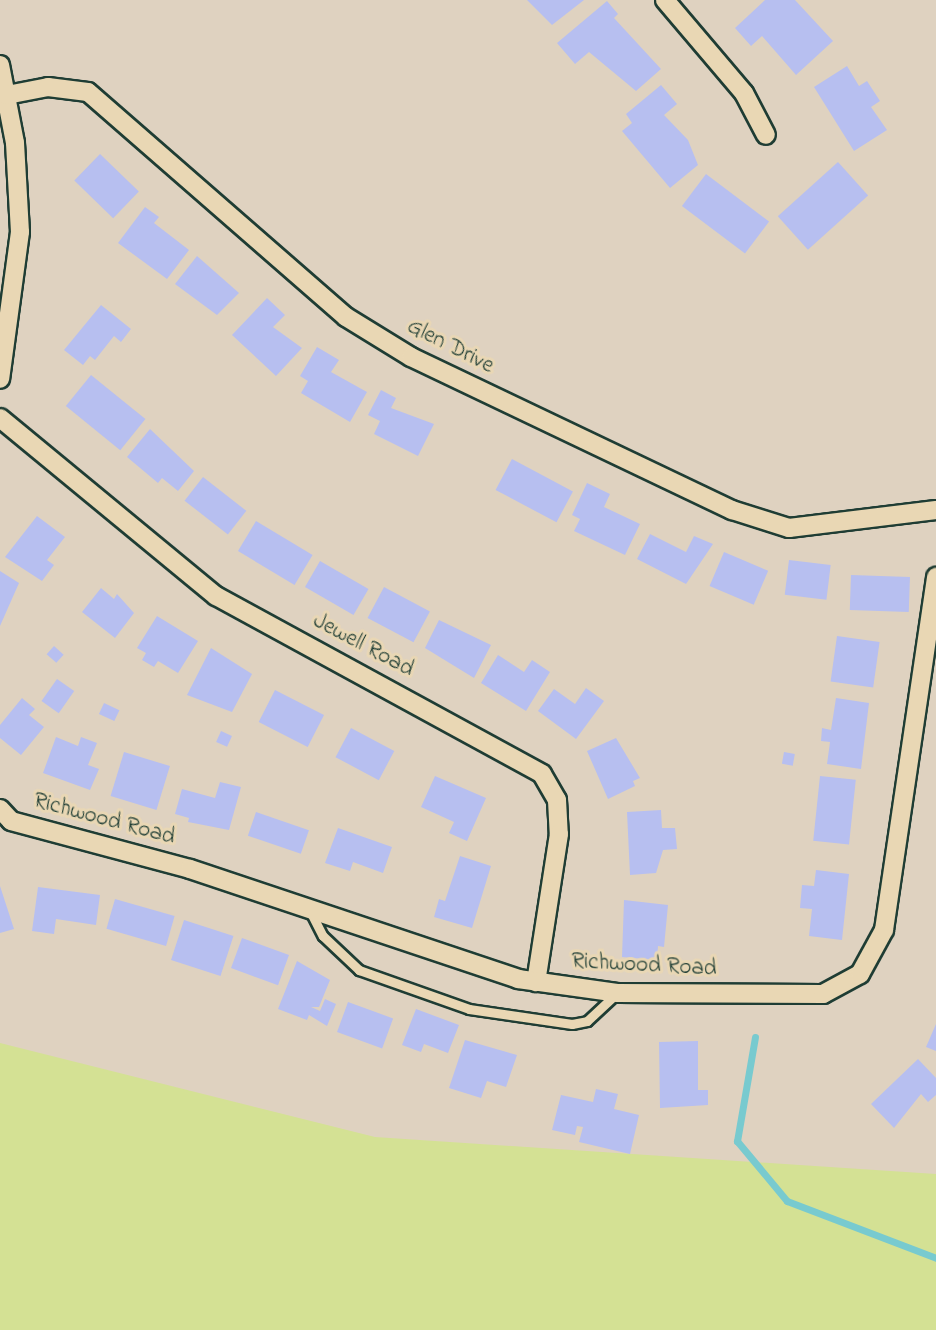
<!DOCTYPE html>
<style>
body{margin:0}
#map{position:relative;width:936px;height:1330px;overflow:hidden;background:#dfd2c0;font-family:"Indie Flower",sans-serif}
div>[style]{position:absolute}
.green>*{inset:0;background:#d4e194}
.stream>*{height:7px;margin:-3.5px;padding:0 3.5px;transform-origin:3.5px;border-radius:3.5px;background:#78cacf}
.building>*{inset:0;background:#b7bff0;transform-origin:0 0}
.roads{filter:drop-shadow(2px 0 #1f3d34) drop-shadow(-2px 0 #1f3d34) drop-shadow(0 2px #1f3d34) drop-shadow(0 -2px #1f3d34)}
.lane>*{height:9px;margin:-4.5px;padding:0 4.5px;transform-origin:4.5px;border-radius:4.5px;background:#e9d7b4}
.street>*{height:18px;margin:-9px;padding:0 9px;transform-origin:9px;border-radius:9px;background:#e9d7b4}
span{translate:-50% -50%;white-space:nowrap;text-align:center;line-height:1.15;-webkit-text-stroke:6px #e9d7b4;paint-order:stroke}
.street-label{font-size:23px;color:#1f3d34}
</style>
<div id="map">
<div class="green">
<i style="clip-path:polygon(0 1043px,375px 1137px,936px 1174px,936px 1330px,0 1330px)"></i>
</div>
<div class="stream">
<i style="left:755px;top:1037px;width:106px;rotate:99.8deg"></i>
<i style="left:737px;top:1141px;width:78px;rotate:50.2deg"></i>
<i style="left:787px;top:1201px;width:160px;rotate:20.9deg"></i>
</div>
<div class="building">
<i style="clip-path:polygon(527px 0,584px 0,552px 25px)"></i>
<i style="clip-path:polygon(765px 0,795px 0,833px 41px,796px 75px,762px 36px,751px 46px,735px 28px)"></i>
<i style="clip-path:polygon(607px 1px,618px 14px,614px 18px,661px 69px,636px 91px,589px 52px,575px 64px,557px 43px)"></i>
<i style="clip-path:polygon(847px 66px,859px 86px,867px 81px,880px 101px,871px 107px,887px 130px,854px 151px,814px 87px)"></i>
<i style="clip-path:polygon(661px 85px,677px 104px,664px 115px,688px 140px,698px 165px,670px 188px,622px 131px,632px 123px,626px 114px)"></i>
<i style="left:100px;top:154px;width:54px;height:37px;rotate:44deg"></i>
<i style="left:838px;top:162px;width:45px;height:81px;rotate:48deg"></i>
<i style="left:706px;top:174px;width:79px;height:40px;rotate:37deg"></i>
<i style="clip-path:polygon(145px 207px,159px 217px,154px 223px,189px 250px,167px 279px,118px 243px)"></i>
<i style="clip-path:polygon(197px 256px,239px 293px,217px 315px,175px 284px)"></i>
<i style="clip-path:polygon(267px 298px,285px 315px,273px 327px,302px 348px,276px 376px,232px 335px)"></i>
<i style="clip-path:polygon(101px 305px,131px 329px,121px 342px,114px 336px,95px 360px,90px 356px,83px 365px,64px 350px)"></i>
<i style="clip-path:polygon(317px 347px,339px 360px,331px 372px,367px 392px,350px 422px,301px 393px,308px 381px,300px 376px)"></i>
<i style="left:91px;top:375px;width:70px;height:40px;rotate:39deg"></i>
<i style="clip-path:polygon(381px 390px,396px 398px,391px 408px,434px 424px,418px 456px,374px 434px,380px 421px,368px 415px)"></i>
<i style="clip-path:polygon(150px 429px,194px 471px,178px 491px,162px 478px,158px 483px,127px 457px)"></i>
<i style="left:512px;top:459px;width:69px;height:35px;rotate:28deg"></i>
<i style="left:203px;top:477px;width:55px;height:30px;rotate:38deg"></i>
<i style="clip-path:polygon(587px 483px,610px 494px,604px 507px,640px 524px,625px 555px,574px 531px,580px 519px,572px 515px)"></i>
<i style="clip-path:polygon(37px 516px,65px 537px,47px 560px,54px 565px,42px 581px,5px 557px)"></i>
<i style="left:256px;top:521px;width:66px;height:35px;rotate:31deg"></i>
<i style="clip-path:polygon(650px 534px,686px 552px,694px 536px,713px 544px,686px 584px,637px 559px)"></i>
<i style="left:724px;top:552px;width:48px;height:37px;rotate:23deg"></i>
<i style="left:789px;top:560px;width:42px;height:35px;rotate:7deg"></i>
<i style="left:320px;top:561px;width:56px;height:30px;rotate:30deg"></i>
<i style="clip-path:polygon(0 571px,19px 583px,0 626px)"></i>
<i style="left:851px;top:575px;width:59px;height:35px;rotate:2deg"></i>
<i style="left:384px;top:587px;width:52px;height:35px;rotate:28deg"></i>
<i style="clip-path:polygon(101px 588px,114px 599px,117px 594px,134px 613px,115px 638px,82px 612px)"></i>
<i style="clip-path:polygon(157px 616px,198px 641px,178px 673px,158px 661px,154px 667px,142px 660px,146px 653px,137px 648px)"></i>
<i style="clip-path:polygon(439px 620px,491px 645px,474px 678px,425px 648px)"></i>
<i style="left:837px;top:636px;width:43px;height:46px;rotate:8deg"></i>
<i style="left:54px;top:646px;width:13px;height:11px;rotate:42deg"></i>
<i style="clip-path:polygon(211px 648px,252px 674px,232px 712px,187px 695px)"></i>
<i style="clip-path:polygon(498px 655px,524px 672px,532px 660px,550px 672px,526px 711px,481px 683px)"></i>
<i style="left:57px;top:679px;width:21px;height:27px;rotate:35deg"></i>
<i style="clip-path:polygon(586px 688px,604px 701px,576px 739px,538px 711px,554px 689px,575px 704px)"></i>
<i style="left:275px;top:690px;width:55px;height:36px;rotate:27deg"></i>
<i style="clip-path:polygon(22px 698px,35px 709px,29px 715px,44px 727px,21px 755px,0 738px,0 725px)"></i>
<i style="clip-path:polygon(836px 698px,869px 703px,861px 769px,827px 764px,830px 742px,821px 741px,822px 728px,831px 730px)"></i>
<i style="left:104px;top:703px;width:17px;height:12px;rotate:25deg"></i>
<i style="left:351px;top:728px;width:49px;height:33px;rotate:28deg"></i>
<i style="left:221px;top:731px;width:12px;height:12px;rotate:24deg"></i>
<i style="clip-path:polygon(56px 737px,78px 746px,81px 737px,97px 743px,88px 765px,99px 769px,90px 790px,43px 773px)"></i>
<i style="clip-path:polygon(616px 738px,640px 778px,633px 781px,635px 786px,608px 799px,587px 751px)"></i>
<i style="left:124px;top:752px;width:48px;height:46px;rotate:17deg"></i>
<i style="left:784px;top:752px;width:11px;height:12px;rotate:10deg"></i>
<i style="clip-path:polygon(435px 776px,486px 798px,467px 841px,449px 833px,454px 822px,421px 807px)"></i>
<i style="left:820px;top:776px;width:36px;height:65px;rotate:6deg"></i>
<i style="clip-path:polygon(220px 782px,241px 787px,229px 830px,188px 822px,189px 818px,175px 814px,182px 789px,215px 798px)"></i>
<i style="clip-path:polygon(661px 810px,662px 828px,675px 828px,677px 849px,663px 850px,656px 873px,630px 875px,627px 812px)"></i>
<i style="left:256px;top:812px;width:56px;height:25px;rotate:19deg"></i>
<i style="clip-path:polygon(338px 828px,392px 847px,383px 873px,353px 862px,350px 871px,325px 863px)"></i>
<i style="clip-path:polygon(460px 856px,491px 866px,472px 928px,434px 917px,439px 899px,445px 901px)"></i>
<i style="clip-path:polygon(816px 870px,849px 874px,842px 940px,809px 936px,812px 909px,800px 908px,802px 885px,814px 886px)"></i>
<i style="clip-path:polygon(0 886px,14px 929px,0 933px)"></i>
<i style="clip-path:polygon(38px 887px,100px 895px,96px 925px,56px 919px,54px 934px,32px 931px)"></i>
<i style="left:115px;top:899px;width:62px;height:31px;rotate:16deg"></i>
<i style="clip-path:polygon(624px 900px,668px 905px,664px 947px,658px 946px,657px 960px,622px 957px)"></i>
<i style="left:184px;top:920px;width:52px;height:42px;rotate:18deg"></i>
<i style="left:242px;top:938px;width:50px;height:32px;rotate:20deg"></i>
<i style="clip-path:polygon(297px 961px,330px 980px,319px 1007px,311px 1007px,320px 1011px,325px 999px,336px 1004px,327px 1026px,309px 1015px,307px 1020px,278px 1009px)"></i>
<i style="left:348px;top:1002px;width:48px;height:32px;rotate:20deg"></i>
<i style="clip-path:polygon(416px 1009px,459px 1025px,448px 1053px,424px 1044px,421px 1052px,402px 1045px)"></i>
<i style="clip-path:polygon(936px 1024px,936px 1051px,926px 1047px)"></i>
<i style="clip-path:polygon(465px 1040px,517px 1055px,506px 1087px,487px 1081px,481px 1098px,449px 1088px)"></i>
<i style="clip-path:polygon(698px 1041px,698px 1090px,708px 1090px,708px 1105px,660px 1108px,659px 1042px)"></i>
<i style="clip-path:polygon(918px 1059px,936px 1078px,936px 1095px,928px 1102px,921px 1094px,894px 1128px,871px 1104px)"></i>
<i style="clip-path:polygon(596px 1089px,618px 1094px,614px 1109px,639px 1115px,630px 1154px,579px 1142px,583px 1127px,577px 1126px,575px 1135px,552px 1130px,561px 1095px,593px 1102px)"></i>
</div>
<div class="roads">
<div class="lane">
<i style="left:309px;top:909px;width:30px;rotate:63deg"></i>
<i style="left:323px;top:936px;width:50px;rotate:43.4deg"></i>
<i style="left:359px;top:970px;width:117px;rotate:19.5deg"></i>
<i style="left:469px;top:1009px;width:104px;rotate:8.3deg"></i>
<i style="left:572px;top:1024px;width:15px;rotate:-11deg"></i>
<i style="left:587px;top:1021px;width:40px;rotate:-43deg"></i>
</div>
<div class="street">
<i style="left:665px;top:0;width:122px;rotate:49.7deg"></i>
<i style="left:744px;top:93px;width:47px;rotate:62.4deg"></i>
<i style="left:0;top:65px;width:79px;rotate:79.1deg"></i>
<i style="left:15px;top:143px;width:89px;rotate:86.8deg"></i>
<i style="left:20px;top:232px;width:148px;rotate:97.7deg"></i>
<i style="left:7px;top:95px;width:42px;rotate:-11deg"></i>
<i style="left:48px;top:87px;width:40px;rotate:7.1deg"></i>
<i style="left:88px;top:92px;width:342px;rotate:41.1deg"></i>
<i style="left:346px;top:317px;width:76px;rotate:31.6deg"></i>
<i style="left:411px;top:357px;width:356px;rotate:25.5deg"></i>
<i style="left:732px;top:510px;width:60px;rotate:17.5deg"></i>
<i style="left:789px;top:528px;width:148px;rotate:-7deg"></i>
<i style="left:0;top:418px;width:280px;rotate:39.5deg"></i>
<i style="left:216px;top:596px;width:371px;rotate:28.6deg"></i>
<i style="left:542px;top:774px;width:30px;rotate:60deg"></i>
<i style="left:557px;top:800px;width:34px;rotate:87deg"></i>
<i style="left:559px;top:834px;width:150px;rotate:98.8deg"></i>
<i style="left:0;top:809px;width:16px;rotate:47deg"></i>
<i style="left:11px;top:821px;width:185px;rotate:15deg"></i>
<i style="left:190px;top:869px;width:346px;rotate:18.5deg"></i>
<i style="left:518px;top:979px;width:100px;rotate:8deg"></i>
<i style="left:617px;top:993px;width:206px;rotate:0.3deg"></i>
<i style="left:823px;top:994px;width:42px;rotate:-28.4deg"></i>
<i style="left:860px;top:974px;width:50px;rotate:-61.4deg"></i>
<i style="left:884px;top:930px;width:357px;rotate:-81.6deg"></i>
</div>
</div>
<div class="street-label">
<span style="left:450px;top:347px;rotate:27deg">Glen Drive</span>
<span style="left:363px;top:646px;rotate:28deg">Jewell Road</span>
<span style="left:104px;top:820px;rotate:15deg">Richwood Road</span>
<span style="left:644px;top:966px;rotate:3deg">Richwood Road</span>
</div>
</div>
